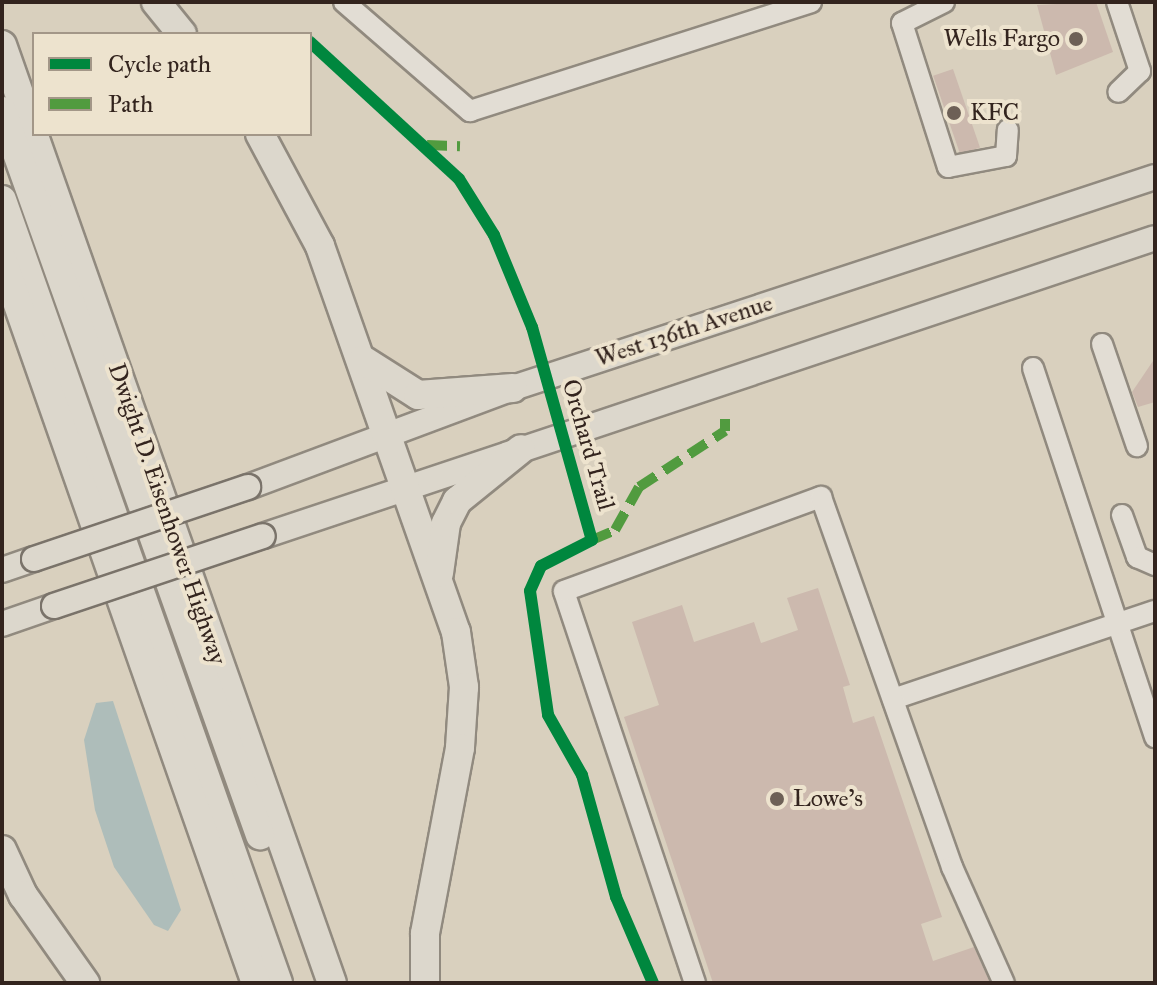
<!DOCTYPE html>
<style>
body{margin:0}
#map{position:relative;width:1157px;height:985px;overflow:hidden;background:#d9d0be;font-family:"IM FELL Great Primer",serif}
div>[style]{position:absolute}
.water>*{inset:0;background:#aebdba}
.building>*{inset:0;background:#ccb9ae;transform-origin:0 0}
.roads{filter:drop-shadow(2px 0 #918a7f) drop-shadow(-2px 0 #918a7f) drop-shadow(0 2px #918a7f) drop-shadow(0 -2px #918a7f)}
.minor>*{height:20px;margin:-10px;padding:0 10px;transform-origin:10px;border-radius:10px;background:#e2ddd4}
.major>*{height:24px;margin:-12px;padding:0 12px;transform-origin:12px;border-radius:12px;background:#dcd7cc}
.highway>*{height:28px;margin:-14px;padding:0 14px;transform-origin:14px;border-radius:14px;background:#dcd7cc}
.bridges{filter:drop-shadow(2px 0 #7a736a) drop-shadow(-2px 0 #7a736a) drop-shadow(0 2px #7a736a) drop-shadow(0 -2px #7a736a)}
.major-bridge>*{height:24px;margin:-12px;padding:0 12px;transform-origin:12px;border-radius:12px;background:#dcd7cc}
.quiet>*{height:10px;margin-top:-5px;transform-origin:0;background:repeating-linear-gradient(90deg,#519b3f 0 20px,transparent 0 30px)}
.cycleway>*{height:12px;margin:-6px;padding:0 6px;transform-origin:6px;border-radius:6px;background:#00873e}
.dots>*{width:22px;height:22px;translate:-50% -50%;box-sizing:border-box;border:4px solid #ede3ce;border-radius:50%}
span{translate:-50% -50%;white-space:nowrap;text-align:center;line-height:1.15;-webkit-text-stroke:8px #ede3ce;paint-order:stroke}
.poi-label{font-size:24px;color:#33241e}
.right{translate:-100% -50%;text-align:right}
.left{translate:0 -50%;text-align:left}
.street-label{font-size:24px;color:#33241e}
.frame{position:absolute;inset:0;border:4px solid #33241e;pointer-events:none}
.legend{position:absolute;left:32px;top:32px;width:280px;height:104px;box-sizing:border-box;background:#ede3ce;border:2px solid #a39788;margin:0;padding:10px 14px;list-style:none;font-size:24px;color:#33241e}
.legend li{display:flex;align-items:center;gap:16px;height:40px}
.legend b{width:40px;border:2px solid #a39788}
</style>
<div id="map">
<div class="water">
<i style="clip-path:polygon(113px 701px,181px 910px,168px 931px,154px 925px,114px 867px,95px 810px,84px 740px,96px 703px)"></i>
</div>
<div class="building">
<i style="clip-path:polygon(1096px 2px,1113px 52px,1056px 75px,1037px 5px)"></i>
<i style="left:953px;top:69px;width:83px;height:21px;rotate:71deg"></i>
<i style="clip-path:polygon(1155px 358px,1155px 402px,1138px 407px,1132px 392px)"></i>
<i style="clip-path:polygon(818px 588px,850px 685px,843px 687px,853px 723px,874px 716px,942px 917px,921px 924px,933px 961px,974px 947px,990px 983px,713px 983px,624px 717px,659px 705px,632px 622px,682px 605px,694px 642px,754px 622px,761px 643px,798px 630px,787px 598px)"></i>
</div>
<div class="roads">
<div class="minor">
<i style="left:344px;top:2px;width:167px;rotate:40.9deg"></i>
<i style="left:470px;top:111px;width:358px;rotate:-17.7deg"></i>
<i style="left:944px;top:2px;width:47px;rotate:153.4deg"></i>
<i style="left:902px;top:23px;width:151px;rotate:72.3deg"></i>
<i style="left:948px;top:167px;width:59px;rotate:-10.7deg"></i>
<i style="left:1006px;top:156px;width:26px;rotate:-86deg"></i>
<i style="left:1117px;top:2px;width:73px;rotate:71.6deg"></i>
<i style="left:1140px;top:71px;width:30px;rotate:136deg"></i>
<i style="left:1102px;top:344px;width:108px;rotate:71.1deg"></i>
<i style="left:1033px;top:368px;width:389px;rotate:71.7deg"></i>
<i style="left:1122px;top:515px;width:45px;rotate:70.3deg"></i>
<i style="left:1137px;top:557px;width:20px;rotate:24deg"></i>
<i style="left:893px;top:699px;width:276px;rotate:-18.6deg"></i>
<i style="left:695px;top:983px;width:413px;rotate:-108.5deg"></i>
<i style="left:564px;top:591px;width:274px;rotate:-20.1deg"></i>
<i style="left:821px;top:497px;width:393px;rotate:70.5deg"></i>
<i style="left:952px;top:867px;width:127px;rotate:65.9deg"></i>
</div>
<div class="major">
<i style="left:248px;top:487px;width:283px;rotate:-20.5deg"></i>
<i style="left:513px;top:388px;width:676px;rotate:-18.19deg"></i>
<i style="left:263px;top:536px;width:940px;rotate:-18.47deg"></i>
<i style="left:2px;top:570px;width:34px;rotate:-19deg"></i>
<i style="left:2px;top:624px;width:55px;rotate:-19.1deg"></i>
</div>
<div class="highway">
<i style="left:156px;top:2px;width:41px;rotate:50.9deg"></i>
<i style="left:2px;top:45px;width:994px;rotate:70.62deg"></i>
<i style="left:2px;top:111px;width:769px;rotate:70.39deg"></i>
<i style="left:260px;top:134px;width:127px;rotate:61.8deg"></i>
<i style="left:320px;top:246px;width:409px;rotate:70.6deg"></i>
<i style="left:456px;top:632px;width:56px;rotate:81.7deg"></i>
<i style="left:464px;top:687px;width:61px;rotate:93.8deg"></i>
<i style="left:460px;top:748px;width:189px;rotate:100.7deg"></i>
<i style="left:425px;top:934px;width:49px;rotate:90deg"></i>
<i style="left:2px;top:200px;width:830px;rotate:70.58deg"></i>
<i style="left:2px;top:259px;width:767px;rotate:70.67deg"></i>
<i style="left:363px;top:360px;width:65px;rotate:32.5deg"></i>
<i style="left:418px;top:395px;width:95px;rotate:-4.2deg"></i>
<i style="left:439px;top:573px;width:50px;rotate:-82deg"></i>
<i style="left:446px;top:523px;width:25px;rotate:-63deg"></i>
<i style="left:457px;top:501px;width:82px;rotate:-39.1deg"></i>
<i style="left:2px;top:850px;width:50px;rotate:65deg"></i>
<i style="left:23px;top:895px;width:108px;rotate:54.8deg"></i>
</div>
</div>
<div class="bridges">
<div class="major-bridge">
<i style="left:34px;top:559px;width:226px;rotate:-18.6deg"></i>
<i style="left:54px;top:606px;width:220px;rotate:-18.5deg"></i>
</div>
</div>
<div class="quiet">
<i style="left:427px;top:145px;width:33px;rotate:2deg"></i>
<i style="left:592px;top:540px;width:25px;rotate:-23deg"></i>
<i style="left:615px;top:530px;width:49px;rotate:-60.8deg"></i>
<i style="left:639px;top:487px;width:103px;rotate:-33.1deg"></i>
<i style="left:725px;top:431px;width:12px;rotate:-90deg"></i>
</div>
<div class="cycleway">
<i style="left:310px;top:42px;width:202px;rotate:42.6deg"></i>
<i style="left:459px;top:179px;width:66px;rotate:58deg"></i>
<i style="left:494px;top:235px;width:100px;rotate:67.6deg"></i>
<i style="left:532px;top:327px;width:221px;rotate:74.3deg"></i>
<i style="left:592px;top:540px;width:57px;rotate:153deg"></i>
<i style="left:541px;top:566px;width:27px;rotate:114deg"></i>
<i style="left:530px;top:591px;width:125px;rotate:81.7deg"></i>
<i style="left:548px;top:715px;width:69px;rotate:60.5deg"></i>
<i style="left:582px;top:775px;width:127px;rotate:74.4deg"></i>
<i style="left:616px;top:897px;width:94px;rotate:66.7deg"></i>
</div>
<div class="dots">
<i style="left:1076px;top:39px;background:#6d6056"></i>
<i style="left:954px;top:113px;background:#6d6056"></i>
<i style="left:777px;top:799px;background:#6d6056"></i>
</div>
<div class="poi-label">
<span class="right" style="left:1060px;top:39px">Wells Fargo</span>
<span class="left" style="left:970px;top:113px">KFC</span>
<span class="left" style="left:793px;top:799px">Lowe's</span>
</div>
<div class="street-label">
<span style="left:684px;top:331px;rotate:-18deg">West 136th Avenue</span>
<span style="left:588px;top:445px;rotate:74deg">Orchard Trail</span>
<span style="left:167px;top:514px;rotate:71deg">Dwight D. Eisenhower Highway</span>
</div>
<div class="frame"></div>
<ul class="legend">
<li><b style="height:10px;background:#00873e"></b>Cycle path</li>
<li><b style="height:10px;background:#519b3f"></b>Path</li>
</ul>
</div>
